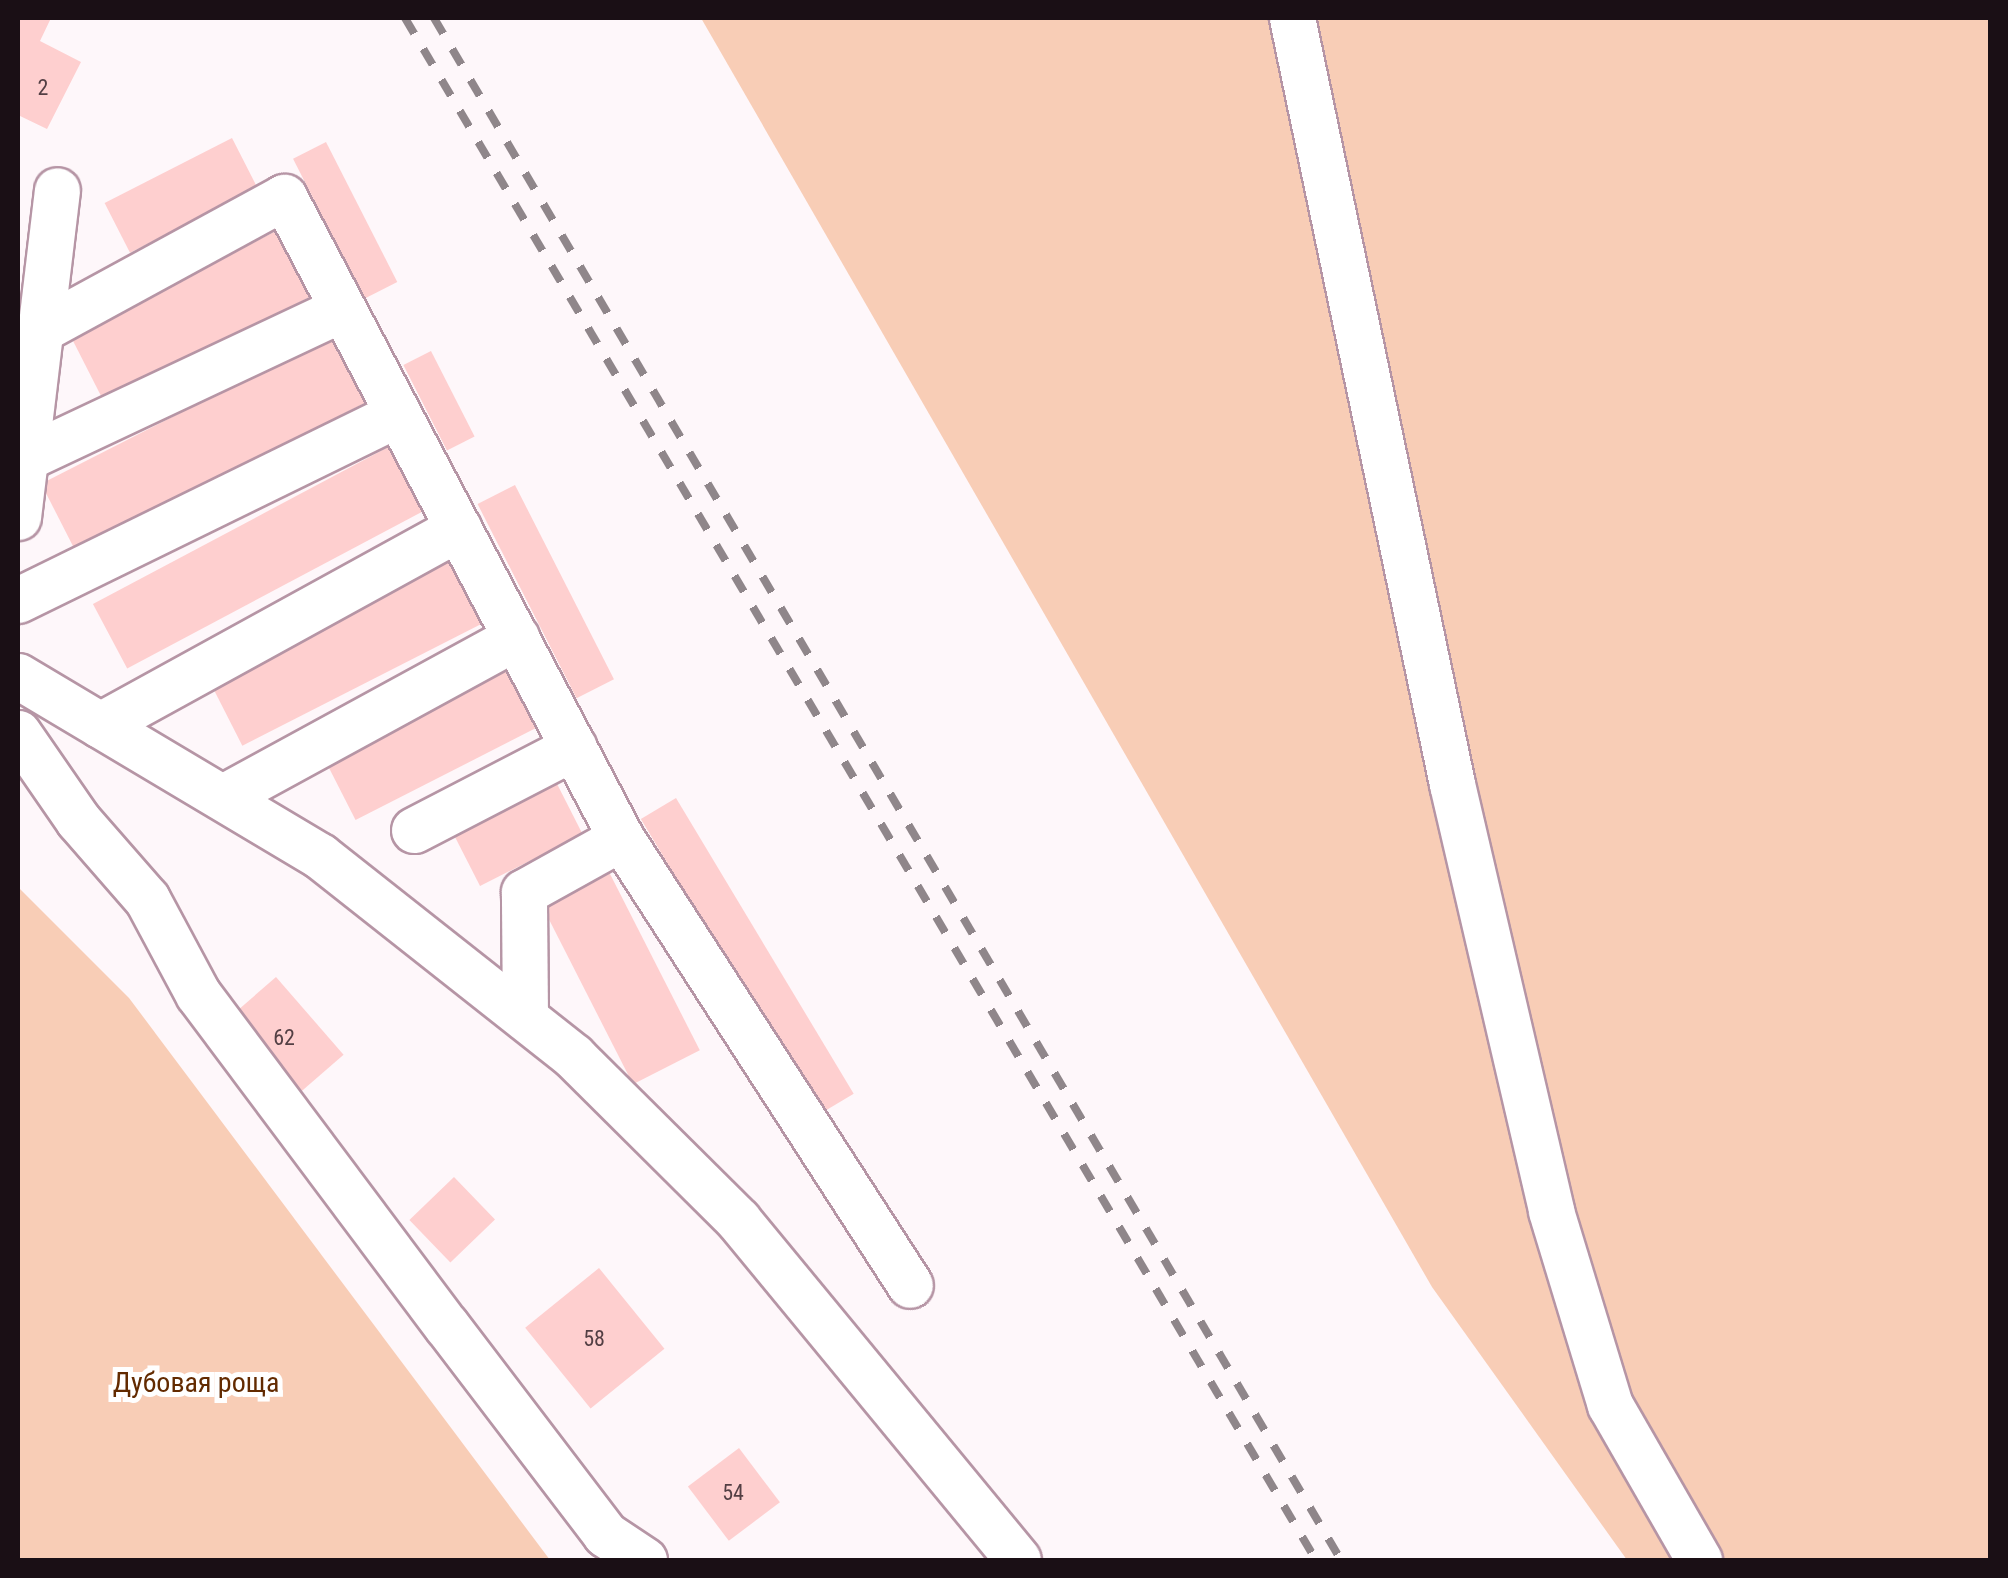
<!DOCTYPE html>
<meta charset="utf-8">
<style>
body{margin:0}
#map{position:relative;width:2008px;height:1578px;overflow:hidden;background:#fef7fa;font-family:"Roboto Condensed",sans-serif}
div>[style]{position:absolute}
.green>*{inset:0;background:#f8cdb6}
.building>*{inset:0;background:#fecfcf;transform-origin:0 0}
.roads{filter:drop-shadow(2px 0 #b695a5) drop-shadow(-2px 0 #b695a5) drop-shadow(0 2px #b695a5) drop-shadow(0 -2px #b695a5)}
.minor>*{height:45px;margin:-22.5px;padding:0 22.5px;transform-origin:22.5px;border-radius:22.5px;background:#fff}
.rail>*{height:8px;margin-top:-4px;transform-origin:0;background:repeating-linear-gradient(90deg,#8f868a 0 18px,transparent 0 36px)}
span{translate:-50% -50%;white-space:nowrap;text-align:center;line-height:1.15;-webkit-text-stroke:10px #fff;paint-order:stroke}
.number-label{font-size:22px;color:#533f44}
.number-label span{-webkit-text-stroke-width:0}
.park-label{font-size:28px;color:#622a00}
.frame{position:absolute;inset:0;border:20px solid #1a0f15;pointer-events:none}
</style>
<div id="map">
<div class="green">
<i style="clip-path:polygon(701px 18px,1990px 18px,1990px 1560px,1627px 1560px,1432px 1287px)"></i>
<i style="clip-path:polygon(18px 887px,129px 998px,550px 1560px,18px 1560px)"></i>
</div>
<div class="building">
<i style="clip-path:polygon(18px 18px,51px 18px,40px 41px,81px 62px,47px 129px,18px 115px)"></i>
<i style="left:232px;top:138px;width:56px;height:143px;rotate:63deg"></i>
<i style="left:326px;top:142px;width:157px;height:37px;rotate:63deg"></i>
<i style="left:278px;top:230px;width:74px;height:233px;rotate:63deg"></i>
<i style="left:337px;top:333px;width:75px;height:332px;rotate:63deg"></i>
<i style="left:431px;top:351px;width:96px;height:31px;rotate:63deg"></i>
<i style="left:394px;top:444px;width:73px;height:341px;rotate:62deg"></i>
<i style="left:515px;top:485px;width:218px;height:42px;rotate:63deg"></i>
<i style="left:452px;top:558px;width:72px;height:272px;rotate:63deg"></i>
<i style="left:510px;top:665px;width:68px;height:208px;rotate:63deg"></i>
<i style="left:553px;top:776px;width:65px;height:115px;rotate:63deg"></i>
<i style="left:676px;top:798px;width:345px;height:41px;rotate:59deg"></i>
<i style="left:609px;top:872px;width:200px;height:75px;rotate:63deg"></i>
<i style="left:276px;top:977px;width:103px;height:68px;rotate:49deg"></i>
<i style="left:454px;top:1177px;width:59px;height:62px;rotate:46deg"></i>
<i style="left:599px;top:1268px;width:104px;height:95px;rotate:51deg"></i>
<i style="left:739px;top:1448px;width:68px;height:64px;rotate:53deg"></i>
</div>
<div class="roads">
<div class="minor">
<i style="left:1292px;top:18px;width:783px;rotate:78.2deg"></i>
<i style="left:1452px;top:784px;width:438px;rotate:76.9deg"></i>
<i style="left:1551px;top:1211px;width:203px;rotate:73.1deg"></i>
<i style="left:1610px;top:1405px;width:179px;rotate:60.1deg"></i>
<i style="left:40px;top:330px;width:278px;rotate:-28.6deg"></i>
<i style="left:284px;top:197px;width:724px;rotate:62.27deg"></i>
<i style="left:621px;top:838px;width:532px;rotate:57.12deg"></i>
<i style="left:25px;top:458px;width:350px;rotate:-25.2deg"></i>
<i style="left:18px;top:517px;width:329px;rotate:-83.2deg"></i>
<i style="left:18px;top:600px;width:423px;rotate:-26.1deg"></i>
<i style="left:18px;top:676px;width:352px;rotate:30.8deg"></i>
<i style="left:320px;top:856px;width:323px;rotate:38.3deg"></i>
<i style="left:573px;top:1056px;width:233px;rotate:44.8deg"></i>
<i style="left:738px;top:1220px;width:440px;rotate:50.5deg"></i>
<i style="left:100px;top:725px;width:409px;rotate:-28.8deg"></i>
<i style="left:18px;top:733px;width:106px;rotate:55.4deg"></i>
<i style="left:78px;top:820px;width:105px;rotate:48.9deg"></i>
<i style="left:147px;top:899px;width:108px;rotate:61.8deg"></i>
<i style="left:198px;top:994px;width:414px;rotate:53.2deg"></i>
<i style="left:446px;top:1325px;width:263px;rotate:52.7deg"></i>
<i style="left:605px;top:1534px;width:47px;rotate:33.7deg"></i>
<i style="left:223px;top:797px;width:334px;rotate:-28.6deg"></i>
<i style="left:414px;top:830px;width:180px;rotate:-27.4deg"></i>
<i style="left:525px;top:1017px;width:125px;rotate:-90.5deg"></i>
<i style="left:524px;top:892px;width:111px;rotate:-29.1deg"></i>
</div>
</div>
<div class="rail">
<i style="left:405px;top:18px;width:1791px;rotate:59.43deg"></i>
<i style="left:434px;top:18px;width:1789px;rotate:59.54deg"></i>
</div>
<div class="number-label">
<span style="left:43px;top:88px">2</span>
<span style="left:284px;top:1038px">62</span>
<span style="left:594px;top:1339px">58</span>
<span style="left:733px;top:1493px">54</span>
</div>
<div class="park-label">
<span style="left:196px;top:1383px">Дубовая роща</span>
</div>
<div class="frame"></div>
</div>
